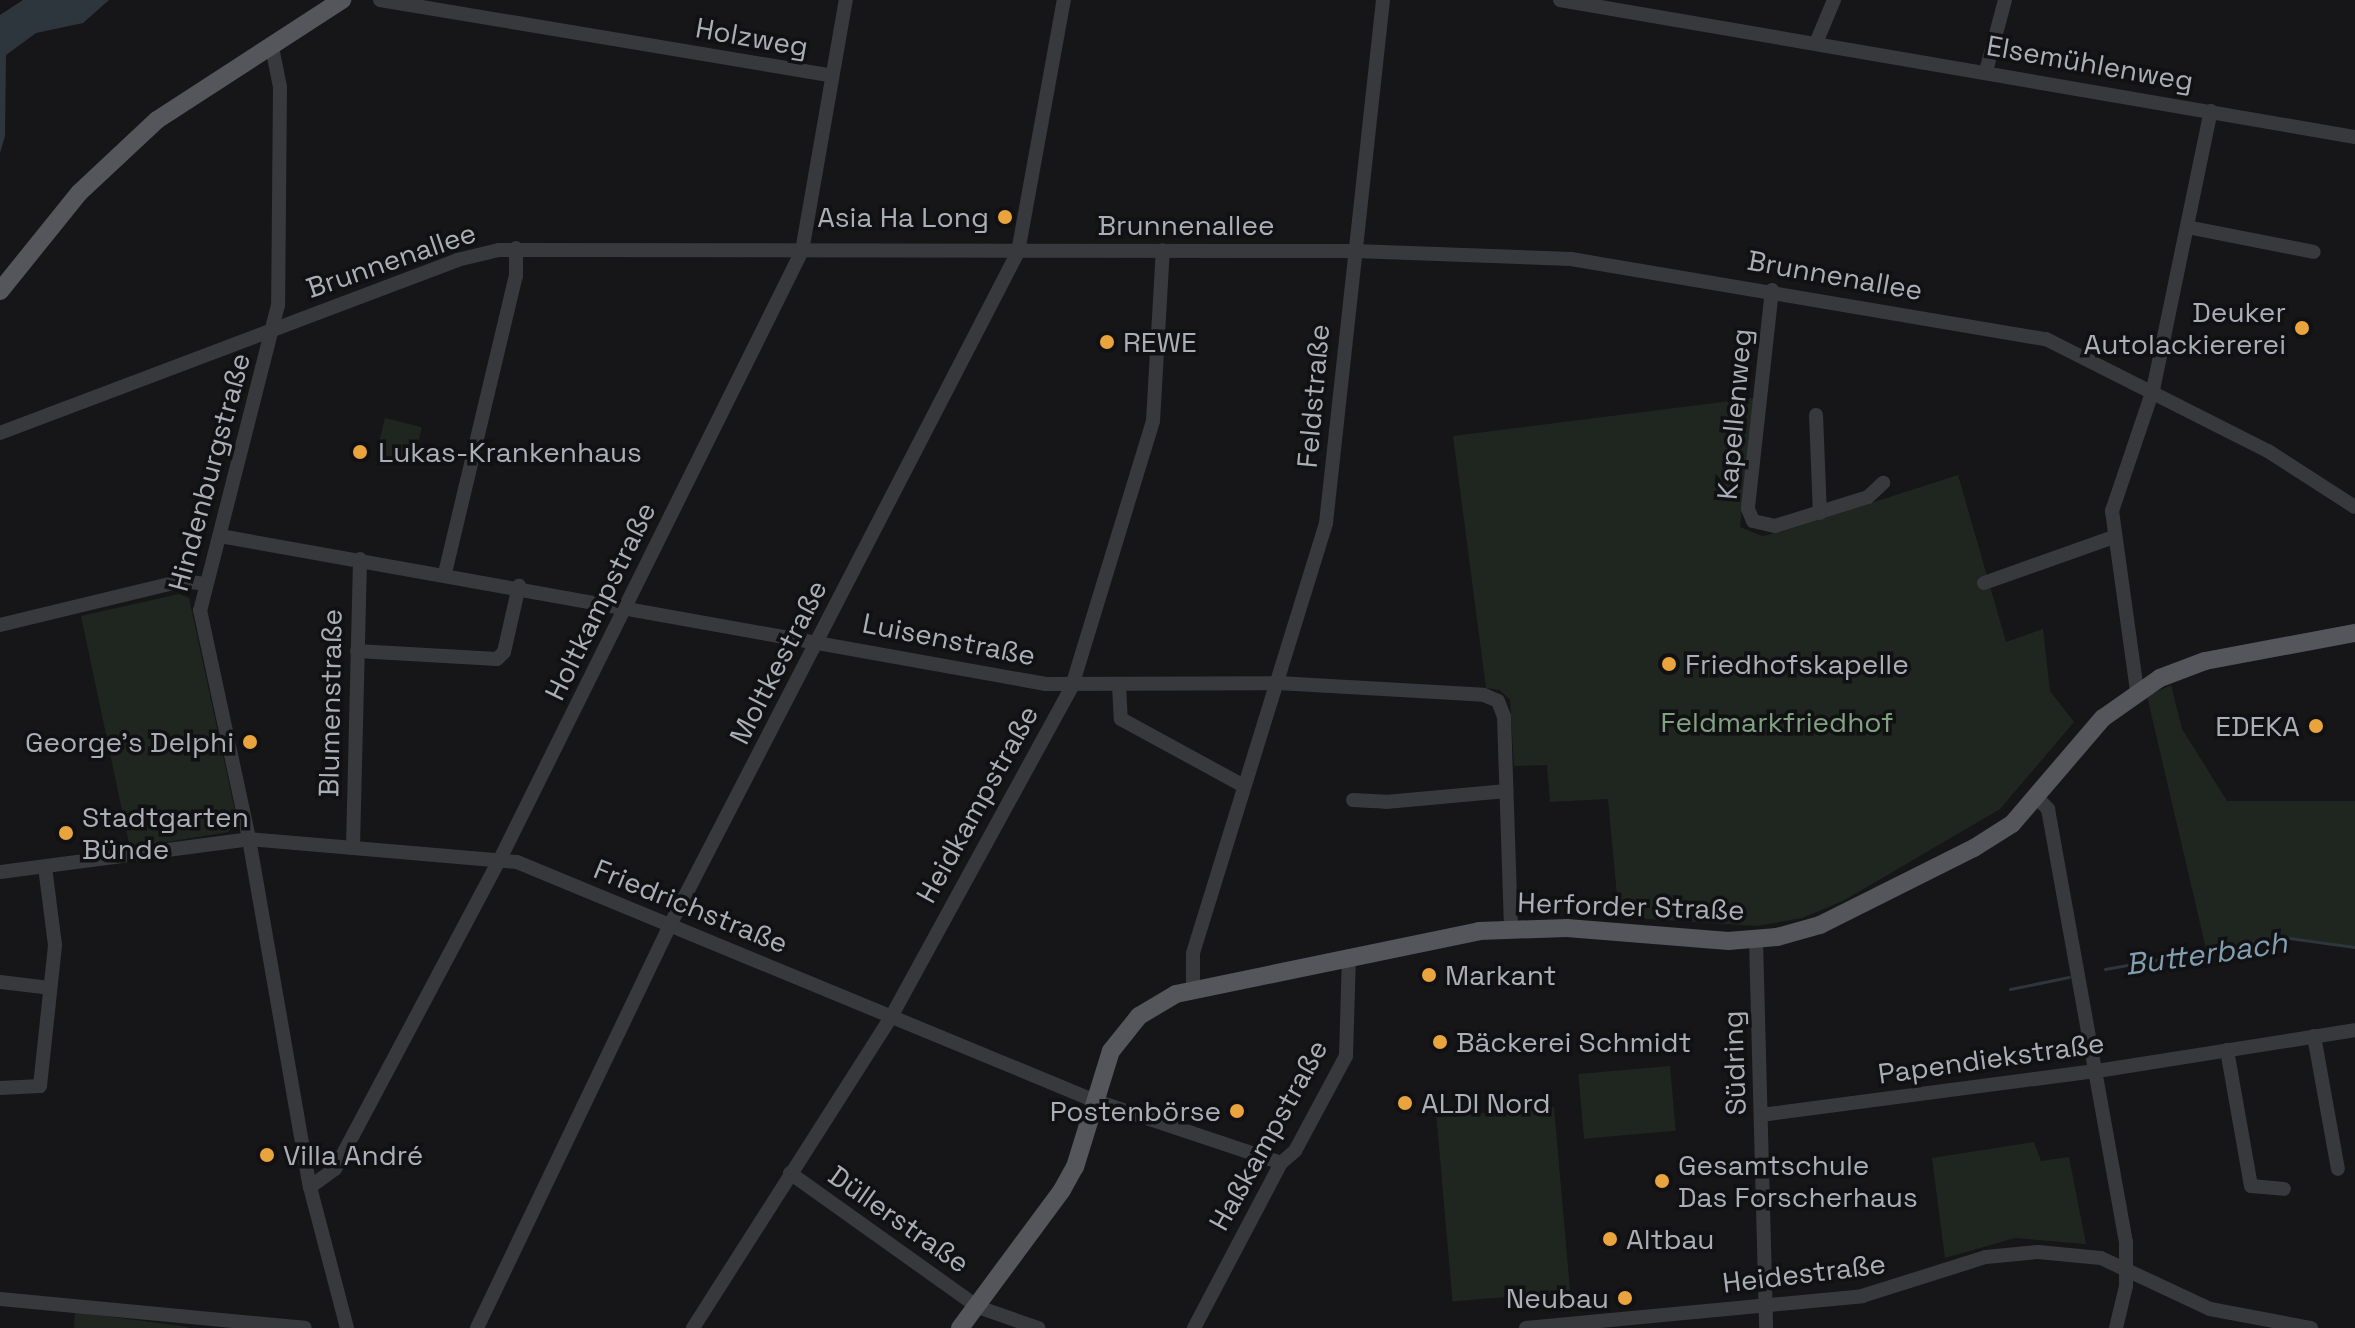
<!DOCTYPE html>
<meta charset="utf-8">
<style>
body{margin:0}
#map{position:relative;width:2355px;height:1328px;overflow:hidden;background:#161618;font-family:"Space Grotesk",sans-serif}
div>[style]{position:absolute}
.green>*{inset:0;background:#1f261f;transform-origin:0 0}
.water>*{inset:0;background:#2d363c}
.stream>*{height:3px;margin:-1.5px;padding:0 1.5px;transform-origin:1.5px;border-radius:1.5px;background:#2d363c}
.minor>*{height:14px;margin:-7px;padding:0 7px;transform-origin:7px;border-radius:7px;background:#37393d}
.major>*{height:18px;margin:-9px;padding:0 9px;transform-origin:9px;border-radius:9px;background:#54565c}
.dots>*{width:22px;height:22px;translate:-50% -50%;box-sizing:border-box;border:4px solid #111113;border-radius:50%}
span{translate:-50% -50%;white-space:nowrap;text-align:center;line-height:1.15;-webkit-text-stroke:7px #111113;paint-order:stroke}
.street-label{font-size:28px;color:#a9aeb7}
.poi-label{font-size:28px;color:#a9aeb7}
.right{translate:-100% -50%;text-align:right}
.left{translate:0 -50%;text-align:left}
.park-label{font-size:28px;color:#81a281}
.water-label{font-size:30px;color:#829eb1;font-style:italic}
</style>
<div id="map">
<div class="green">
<i style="clip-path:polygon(1754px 398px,1740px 527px,1762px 536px,1781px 532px,1958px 475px,2006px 642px,2043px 629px,2050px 691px,2074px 722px,2000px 809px,1843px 901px,1802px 918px,1757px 926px,1619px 917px,1608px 799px,1550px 802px,1547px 765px,1514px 766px,1510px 700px,1500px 690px,1486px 688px,1453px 436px)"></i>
<i style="left:385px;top:418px;width:38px;height:36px;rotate:14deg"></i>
<i style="clip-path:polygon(179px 594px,189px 598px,237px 820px,228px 832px,130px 848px,81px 616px)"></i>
<i style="clip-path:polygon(2171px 685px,2182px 729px,2227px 801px,2355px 801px,2355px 947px,2281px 936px,2207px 953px,2147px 696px)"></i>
<i style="left:1670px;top:1066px;width:65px;height:92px;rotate:85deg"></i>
<i style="left:1554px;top:1107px;width:185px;height:118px;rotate:85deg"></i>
<i style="clip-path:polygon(2034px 1142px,2041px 1161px,2069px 1157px,2086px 1244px,2015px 1238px,1945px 1258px,1932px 1158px)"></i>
<i style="clip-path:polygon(75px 1312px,188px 1327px,188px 1328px,74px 1328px)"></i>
</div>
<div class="water">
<i style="clip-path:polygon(23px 0,109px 0,83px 23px,36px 33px,6px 55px,5px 136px,0 153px,0 15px)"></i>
</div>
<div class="stream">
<i style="left:2105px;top:969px;width:180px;rotate:-10.2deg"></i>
<i style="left:2282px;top:937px;width:74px;rotate:7.8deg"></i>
<i style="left:2010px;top:989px;width:60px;rotate:-11.5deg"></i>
</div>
<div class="minor">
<i style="left:380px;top:0;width:458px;rotate:9.5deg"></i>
<i style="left:1560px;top:0;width:807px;rotate:9.78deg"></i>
<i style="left:1816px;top:43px;width:47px;rotate:-67.3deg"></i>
<i style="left:272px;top:47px;width:41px;rotate:78.7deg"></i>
<i style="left:280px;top:87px;width:218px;rotate:90.5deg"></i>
<i style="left:278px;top:305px;width:315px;rotate:104.3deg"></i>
<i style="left:200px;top:610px;width:234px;rotate:77.9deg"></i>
<i style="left:249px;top:839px;width:353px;rotate:80.1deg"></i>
<i style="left:310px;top:1187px;width:146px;rotate:75.3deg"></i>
<i style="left:1986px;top:71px;width:73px;rotate:-75deg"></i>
<i style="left:2187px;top:227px;width:129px;rotate:11.1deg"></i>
<i style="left:1772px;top:290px;width:220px;rotate:96.3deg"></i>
<i style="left:1748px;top:509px;width:13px;rotate:67deg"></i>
<i style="left:1753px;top:521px;width:23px;rotate:13deg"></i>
<i style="left:1775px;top:526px;width:97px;rotate:-17.3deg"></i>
<i style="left:1868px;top:497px;width:21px;rotate:-43deg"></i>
<i style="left:1816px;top:415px;width:98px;rotate:87.7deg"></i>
<i style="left:0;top:433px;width:489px;rotate:-20.7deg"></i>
<i style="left:457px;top:260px;width:43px;rotate:-13.4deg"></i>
<i style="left:499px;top:250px;width:856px;rotate:0.07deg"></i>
<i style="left:1355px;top:251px;width:216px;rotate:2.1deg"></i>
<i style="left:1571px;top:259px;width:482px;rotate:9.6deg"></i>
<i style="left:2046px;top:339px;width:249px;rotate:26.8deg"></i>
<i style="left:2268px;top:451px;width:103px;rotate:32.8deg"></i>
<i style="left:220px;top:536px;width:839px;rotate:10.16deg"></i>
<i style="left:1046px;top:684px;width:232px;rotate:-0.2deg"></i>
<i style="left:1278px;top:683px;width:206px;rotate:3.3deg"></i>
<i style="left:1484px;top:695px;width:15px;rotate:23deg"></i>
<i style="left:1498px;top:701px;width:17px;rotate:69deg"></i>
<i style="left:1504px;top:717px;width:211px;rotate:88.1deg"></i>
<i style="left:445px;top:573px;width:305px;rotate:-76.6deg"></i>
<i style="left:516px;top:276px;width:28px;rotate:-90deg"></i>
<i style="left:1984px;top:583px;width:138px;rotate:-19.5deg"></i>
<i style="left:0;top:625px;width:187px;rotate:-13.6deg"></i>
<i style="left:182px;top:581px;width:24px;rotate:7deg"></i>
<i style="left:357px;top:651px;width:140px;rotate:3.3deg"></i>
<i style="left:497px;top:659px;width:10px;rotate:-45deg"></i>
<i style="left:504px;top:652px;width:68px;rotate:-77.2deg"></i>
<i style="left:1119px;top:685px;width:34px;rotate:87deg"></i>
<i style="left:1121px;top:719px;width:140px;rotate:28.6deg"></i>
<i style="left:2137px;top:691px;width:182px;rotate:-97.9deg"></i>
<i style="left:2112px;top:511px;width:128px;rotate:-71.3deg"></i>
<i style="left:2153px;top:390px;width:285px;rotate:-78.3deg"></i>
<i style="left:2037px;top:798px;width:16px;rotate:45deg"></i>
<i style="left:2048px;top:809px;width:440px;rotate:79.8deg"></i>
<i style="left:2126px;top:1242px;width:44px;rotate:90deg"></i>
<i style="left:2126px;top:1286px;width:43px;rotate:103.4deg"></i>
<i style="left:1353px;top:800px;width:33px;rotate:3deg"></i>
<i style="left:1386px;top:802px;width:121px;rotate:-5.2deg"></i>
<i style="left:353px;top:847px;width:288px;rotate:-88.6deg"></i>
<i style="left:0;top:872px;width:251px;rotate:-7.5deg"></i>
<i style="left:249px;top:839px;width:269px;rotate:4.9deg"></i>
<i style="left:517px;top:862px;width:623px;rotate:22.45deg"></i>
<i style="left:1093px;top:1100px;width:198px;rotate:18.5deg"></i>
<i style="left:1756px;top:940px;width:388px;rotate:88.5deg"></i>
<i style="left:0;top:982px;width:50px;rotate:6.8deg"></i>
<i style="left:1193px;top:988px;width:35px;rotate:-90deg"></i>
<i style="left:1193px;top:953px;width:450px;rotate:-72.8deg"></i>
<i style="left:1326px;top:523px;width:526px;rotate:-83.78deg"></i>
<i style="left:2314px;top:1036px;width:135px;rotate:79.8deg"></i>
<i style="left:2227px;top:1050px;width:138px;rotate:80deg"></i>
<i style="left:2251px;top:1186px;width:33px;rotate:5deg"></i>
<i style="left:0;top:1088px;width:40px;rotate:-2.9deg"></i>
<i style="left:40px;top:1086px;width:142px;rotate:-83.9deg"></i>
<i style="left:55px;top:945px;width:79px;rotate:-97.3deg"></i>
<i style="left:1761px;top:1115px;width:339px;rotate:-7.5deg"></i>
<i style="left:2097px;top:1071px;width:261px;rotate:-9deg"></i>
<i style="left:790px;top:1173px;width:231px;rotate:35.5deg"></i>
<i style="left:978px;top:1307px;width:64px;rotate:19.3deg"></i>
<i style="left:310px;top:1187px;width:31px;rotate:-36deg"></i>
<i style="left:335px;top:1169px;width:351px;rotate:-62deg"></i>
<i style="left:500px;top:859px;width:679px;rotate:-63.59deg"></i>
<i style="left:802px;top:251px;width:255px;rotate:-80.1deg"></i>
<i style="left:0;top:1299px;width:306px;rotate:5.4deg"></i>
<i style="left:477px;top:1328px;width:447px;rotate:-64.4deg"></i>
<i style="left:670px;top:925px;width:758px;rotate:-62.66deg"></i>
<i style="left:1018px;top:252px;width:256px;rotate:-79.7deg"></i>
<i style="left:693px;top:1328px;width:369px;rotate:-57.5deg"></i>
<i style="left:891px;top:1017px;width:377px;rotate:-61.3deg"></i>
<i style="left:1072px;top:686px;width:277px;rotate:-73deg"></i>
<i style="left:1153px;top:421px;width:171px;rotate:-86.7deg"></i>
<i style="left:1194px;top:1328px;width:187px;rotate:-62.2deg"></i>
<i style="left:1281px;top:1163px;width:18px;rotate:-41deg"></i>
<i style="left:1295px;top:1151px;width:108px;rotate:-61.8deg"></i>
<i style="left:1346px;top:1056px;width:100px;rotate:-88.3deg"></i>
<i style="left:1526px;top:1328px;width:338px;rotate:-5.4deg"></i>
<i style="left:1862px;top:1296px;width:130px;rotate:-17.5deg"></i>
<i style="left:1986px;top:1257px;width:52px;rotate:-5.5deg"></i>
<i style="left:2038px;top:1252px;width:63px;rotate:5.4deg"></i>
<i style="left:2101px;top:1258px;width:120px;rotate:25.1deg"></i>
<i style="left:2210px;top:1309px;width:103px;rotate:10.7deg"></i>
</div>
<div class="major">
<i style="left:0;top:291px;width:126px;rotate:-51.1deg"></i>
<i style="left:79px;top:193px;width:107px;rotate:-43.1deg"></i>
<i style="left:157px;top:120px;width:221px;rotate:-33deg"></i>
<i style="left:960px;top:1328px;width:172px;rotate:-53.5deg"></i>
<i style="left:1062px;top:1190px;width:26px;rotate:-61deg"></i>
<i style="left:1075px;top:1167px;width:121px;rotate:-72.8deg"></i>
<i style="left:1111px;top:1051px;width:45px;rotate:-51.3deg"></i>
<i style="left:1139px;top:1016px;width:43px;rotate:-30.7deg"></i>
<i style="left:1176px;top:994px;width:309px;rotate:-11.7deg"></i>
<i style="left:1479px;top:931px;width:88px;rotate:-2deg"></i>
<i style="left:1567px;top:928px;width:162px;rotate:4.6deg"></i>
<i style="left:1728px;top:941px;width:49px;rotate:-4.7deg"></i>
<i style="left:1777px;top:937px;width:45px;rotate:-15.6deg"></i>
<i style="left:1820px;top:925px;width:172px;rotate:-26.6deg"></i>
<i style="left:1974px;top:848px;width:45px;rotate:-32.3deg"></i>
<i style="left:2012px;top:824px;width:140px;rotate:-49.4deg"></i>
<i style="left:2103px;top:718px;width:70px;rotate:-35.1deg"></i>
<i style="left:2160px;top:678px;width:48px;rotate:-20.7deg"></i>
<i style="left:2205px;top:661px;width:153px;rotate:-10.6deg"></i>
</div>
<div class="dots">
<i style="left:1005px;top:217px;background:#eaa43d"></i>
<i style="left:2302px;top:328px;background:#eaa43d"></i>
<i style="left:1107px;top:342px;background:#eaa43d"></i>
<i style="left:360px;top:452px;background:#eaa43d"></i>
<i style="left:1669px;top:664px;background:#eaa43d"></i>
<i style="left:2316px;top:726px;background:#eaa43d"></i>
<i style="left:250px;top:742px;background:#eaa43d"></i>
<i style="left:66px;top:833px;background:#eaa43d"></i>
<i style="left:1429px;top:975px;background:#eaa43d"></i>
<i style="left:1440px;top:1042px;background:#eaa43d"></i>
<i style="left:1405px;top:1103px;background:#eaa43d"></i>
<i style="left:1237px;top:1111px;background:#eaa43d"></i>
<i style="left:267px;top:1155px;background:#eaa43d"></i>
<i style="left:1662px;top:1181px;background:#eaa43d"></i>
<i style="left:1610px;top:1239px;background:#eaa43d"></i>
<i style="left:1625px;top:1298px;background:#eaa43d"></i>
</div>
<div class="street-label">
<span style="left:752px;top:37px;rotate:10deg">Holzweg</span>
<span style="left:2090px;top:63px;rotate:10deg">Elsemühlenweg</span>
<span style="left:1186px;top:225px">Brunnenallee</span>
<span style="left:391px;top:260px;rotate:-19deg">Brunnenallee</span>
<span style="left:1835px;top:275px;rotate:10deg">Brunnenallee</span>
<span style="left:1313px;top:396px;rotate:-85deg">Feldstraße</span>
<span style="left:1734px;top:414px;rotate:-85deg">Kapellenweg</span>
<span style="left:209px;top:472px;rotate:-75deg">Hindenburgstraße</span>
<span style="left:600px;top:601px;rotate:-64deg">Holtkampstraße</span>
<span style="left:949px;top:639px;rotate:11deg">Luisenstraße</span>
<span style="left:778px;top:662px;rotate:-63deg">Moltkestraße</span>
<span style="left:330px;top:703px;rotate:-89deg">Blumenstraße</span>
<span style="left:977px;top:804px;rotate:-61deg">Heidkampstraße</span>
<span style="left:691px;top:906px;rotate:22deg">Friedrichstraße</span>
<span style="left:1631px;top:906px;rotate:2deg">Herforder Straße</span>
<span style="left:1991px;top:1058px;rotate:-8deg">Papendiekstraße</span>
<span style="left:1734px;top:1063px;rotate:-92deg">Südring</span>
<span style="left:1268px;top:1135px;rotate:-61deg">Haßkampstraße</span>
<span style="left:899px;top:1219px;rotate:35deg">Düllerstraße</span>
<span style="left:1804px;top:1273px;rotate:-7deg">Heidestraße</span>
</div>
<div class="poi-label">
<span class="right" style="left:989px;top:217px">Asia Ha Long</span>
<span class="right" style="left:2286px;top:328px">Deuker<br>Autolackiererei</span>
<span class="left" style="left:1123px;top:342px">REWE</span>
<span class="left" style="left:378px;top:452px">Lukas-Krankenhaus</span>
<span class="left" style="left:1685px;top:664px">Friedhofskapelle</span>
<span class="right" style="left:2300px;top:726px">EDEKA</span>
<span class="right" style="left:234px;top:742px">George's Delphi</span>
<span class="left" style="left:82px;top:833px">Stadtgarten<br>Bünde</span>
<span class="left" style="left:1445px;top:975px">Markant</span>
<span class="left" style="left:1456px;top:1042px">Bäckerei Schmidt</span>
<span class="left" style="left:1421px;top:1103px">ALDI Nord</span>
<span class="right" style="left:1221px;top:1111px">Postenbörse</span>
<span class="left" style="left:283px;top:1155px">Villa André</span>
<span class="left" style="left:1678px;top:1181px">Gesamtschule<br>Das Forscherhaus</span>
<span class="left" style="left:1626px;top:1239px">Altbau</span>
<span class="right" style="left:1609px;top:1298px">Neubau</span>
</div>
<div class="park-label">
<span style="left:1777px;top:722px">Feldmarkfriedhof</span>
</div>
<div class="water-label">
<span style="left:2206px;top:954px;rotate:-8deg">Butterbach</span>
</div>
</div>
